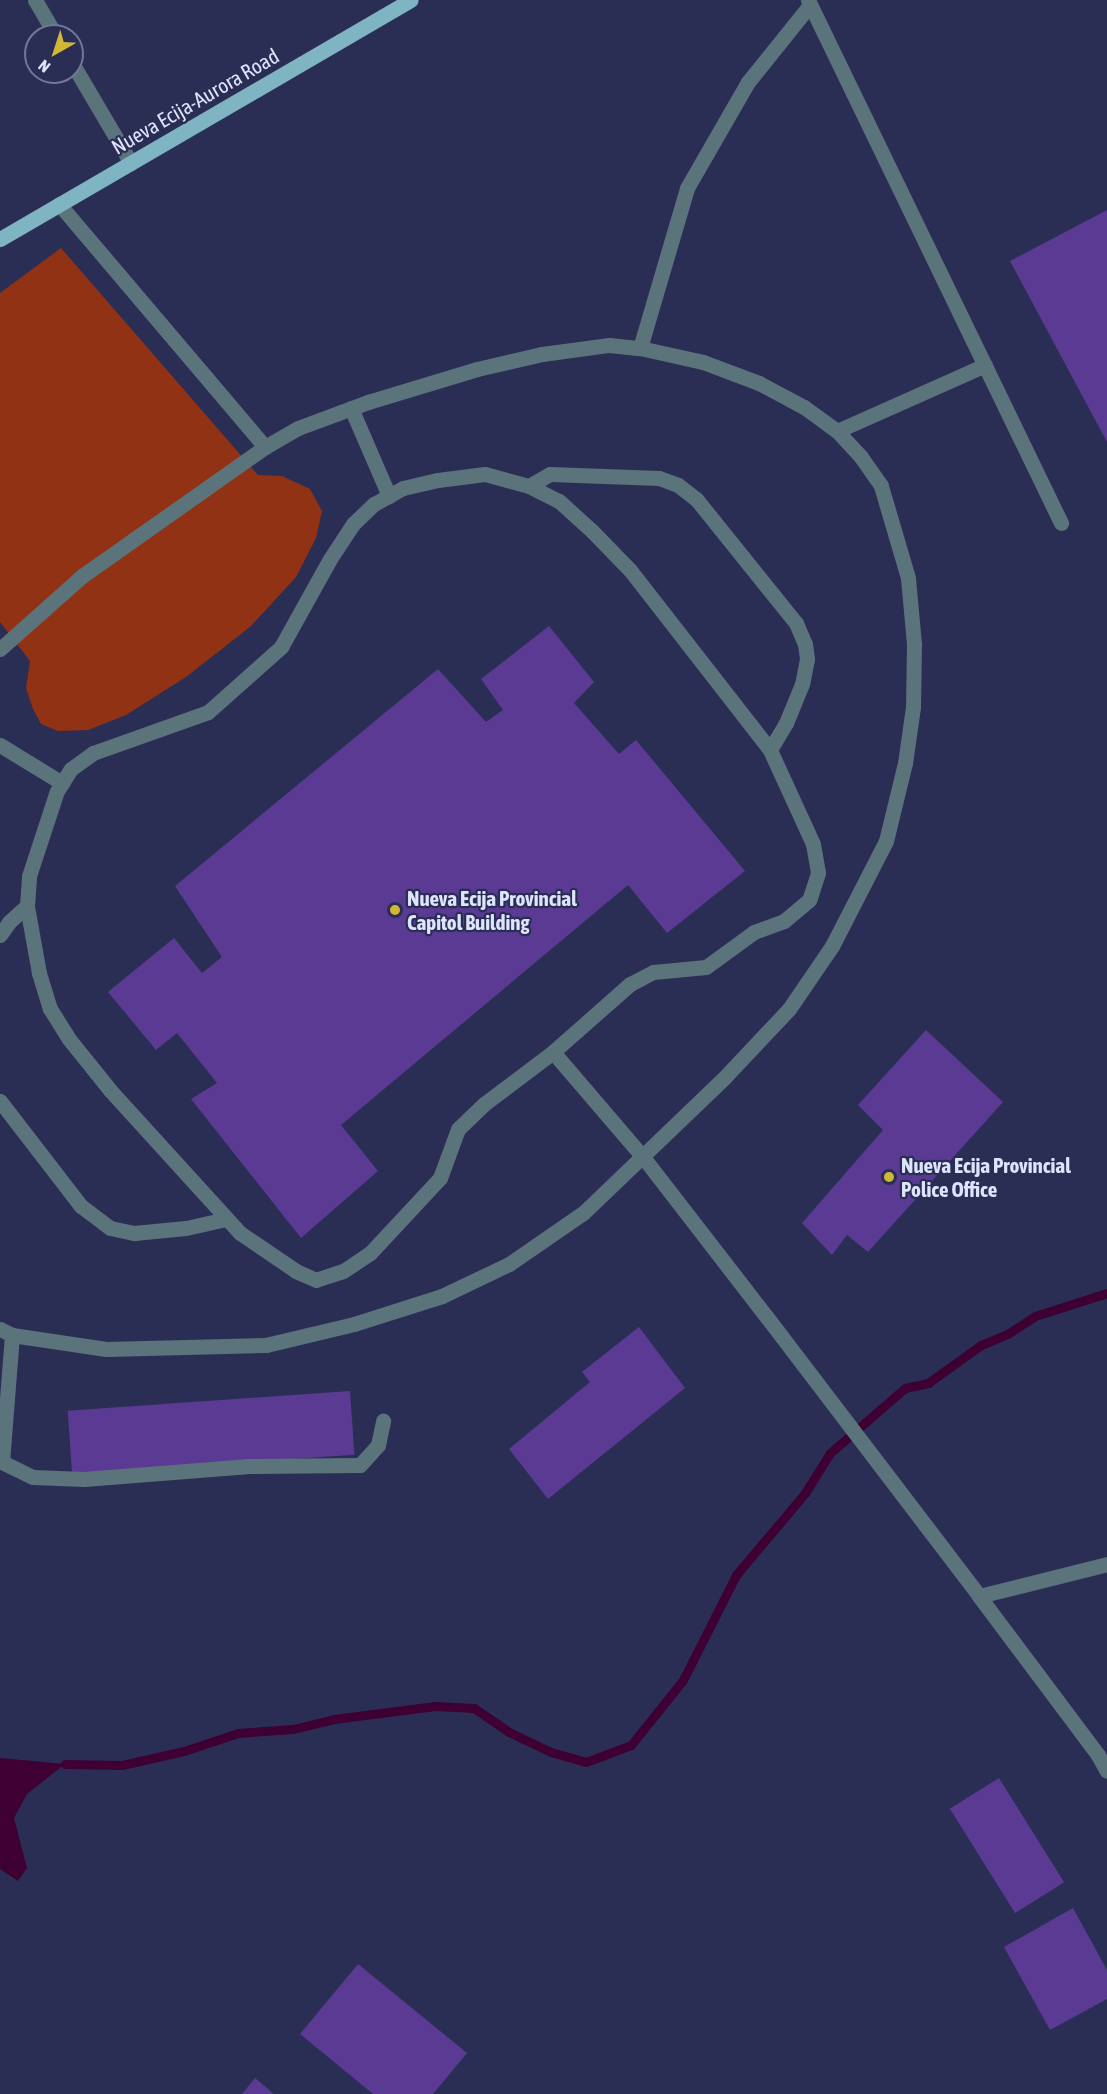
<!DOCTYPE html>
<style>
body{margin:0}
#map{position:relative;width:1107px;height:2094px;overflow:hidden;background:#2a2e55;font-family:"Asap Condensed",sans-serif}
div>[style]{position:absolute}
.green>*{inset:0;background:#913215}
.water>*{inset:0;background:#3e0033}
.stream>*{height:9px;margin:-4.5px;padding:0 4.5px;transform-origin:4.5px;border-radius:4.5px;background:#3e0033}
.building>*{inset:0;background:#5a3a92;transform-origin:0 0}
.minor>*{height:15px;margin:-7.5px;padding:0 7.5px;transform-origin:7.5px;border-radius:7.5px;background:#5b747b}
.major>*{height:15px;margin:-7.5px;padding:0 7.5px;transform-origin:7.5px;border-radius:7.5px;background:#7fb4c3}
.dots>*{width:16px;height:16px;translate:-50% -50%;box-sizing:border-box;border:3px solid #2a2e55;border-radius:50%}
span{translate:-50% -50%;white-space:nowrap;text-align:center;line-height:1.15;-webkit-text-stroke:4.5px #2a2e55;paint-order:stroke}
.street-label{font-size:21px;color:#dfe4fd}
.poi-label{font-size:21px;color:#dfe4fd;font-weight:700}
.left{translate:0 -50%;text-align:left}
.north{position:absolute;left:24px;top:24px;width:60px;height:60px;box-sizing:border-box;background:#2a2e55;border:2px solid #727798;border-radius:50%;rotate:219deg;font-size:16px;font-weight:700;line-height:24px;text-align:center;color:#dfe4fd}
.north::after{content:'';display:block;margin:auto;width:21px;height:27px;background:#d2b736;clip-path:polygon(50% 0,100% 100%,50% 72%,0 100%)}
</style>
<div id="map">
<div class="green">
<i style="clip-path:polygon(61px 248px,258px 475px,282px 476px,310px 489px,322px 511px,316px 538px,296px 577px,250px 627px,186px 677px,126px 715px,88px 730px,58px 731px,41px 724px,33px 709px,26px 688px,30px 661px,0 622px,0 293px)"></i>
</div>
<div class="water">
<i style="clip-path:polygon(0 1758px,65px 1764px,27px 1794px,14px 1818px,27px 1868px,18px 1881px,0 1869px)"></i>
</div>
<div class="stream">
<i style="left:65px;top:1764px;width:57px;rotate:1deg"></i>
<i style="left:122px;top:1765px;width:64px;rotate:-12.7deg"></i>
<i style="left:184px;top:1751px;width:57px;rotate:-18.4deg"></i>
<i style="left:238px;top:1733px;width:55px;rotate:-4.2deg"></i>
<i style="left:293px;top:1729px;width:42px;rotate:-13.7deg"></i>
<i style="left:334px;top:1719px;width:102px;rotate:-7.3deg"></i>
<i style="left:435px;top:1706px;width:39px;rotate:3deg"></i>
<i style="left:474px;top:1708px;width:42px;rotate:34.4deg"></i>
<i style="left:509px;top:1732px;width:47px;rotate:25.5deg"></i>
<i style="left:551px;top:1752px;width:36px;rotate:16deg"></i>
<i style="left:586px;top:1762px;width:48px;rotate:-20.7deg"></i>
<i style="left:631px;top:1745px;width:83px;rotate:-51.3deg"></i>
<i style="left:683px;top:1680px;width:118px;rotate:-63.2deg"></i>
<i style="left:736px;top:1575px;width:107px;rotate:-49.9deg"></i>
<i style="left:805px;top:1493px;width:47px;rotate:-58deg"></i>
<i style="left:830px;top:1453px;width:99px;rotate:-40.9deg"></i>
<i style="left:905px;top:1388px;width:24px;rotate:-12deg"></i>
<i style="left:928px;top:1383px;width:65px;rotate:-35.6deg"></i>
<i style="left:981px;top:1345px;width:30px;rotate:-23deg"></i>
<i style="left:1009px;top:1333px;width:31px;rotate:-33deg"></i>
<i style="left:1035px;top:1316px;width:76px;rotate:-17.7deg"></i>
</div>
<div class="building">
<i style="clip-path:polygon(1107px 210px,1107px 442px,1010px 261px)"></i>
<i style="clip-path:polygon(549px 626px,594px 682px,574px 703px,619px 754px,636px 740px,745px 871px,667px 933px,628px 885px,341px 1125px,378px 1171px,301px 1238px,191px 1099px,217px 1083px,177px 1033px,156px 1050px,108px 992px,174px 938px,202px 973px,222px 957px,175px 886px,438px 669px,486px 722px,503px 710px,481px 679px)"></i>
<i style="clip-path:polygon(926px 1030px,1003px 1102px,868px 1252px,847px 1235px,832px 1255px,802px 1223px,883px 1130px,858px 1105px)"></i>
<i style="clip-path:polygon(639px 1327px,685px 1388px,548px 1499px,509px 1449px,590px 1382px,582px 1372px)"></i>
<i style="left:350px;top:1391px;width:64px;height:283px;rotate:86deg"></i>
<i style="left:999px;top:1778px;width:123px;height:58px;rotate:58deg"></i>
<i style="clip-path:polygon(1073px 1908px,1107px 1970px,1107px 1999px,1050px 2030px,1004px 1947px)"></i>
<i style="clip-path:polygon(358px 1964px,467px 2053px,433px 2094px,373px 2094px,300px 2034px)"></i>
<i style="clip-path:polygon(255px 2078px,274px 2094px,242px 2094px)"></i>
</div>
<div class="minor">
<i style="left:35px;top:0;width:42px;rotate:59.7deg"></i>
<i style="left:808px;top:0;width:581px;rotate:64.18deg"></i>
<i style="left:72px;top:63px;width:116px;rotate:59.5deg"></i>
<i style="left:59px;top:204px;width:319px;rotate:49.7deg"></i>
<i style="left:640px;top:348px;width:167px;rotate:-73.6deg"></i>
<i style="left:687px;top:188px;width:122px;rotate:-60.1deg"></i>
<i style="left:748px;top:82px;width:99px;rotate:-51.2deg"></i>
<i style="left:351px;top:408px;width:96px;rotate:66.6deg"></i>
<i style="left:837px;top:431px;width:162px;rotate:-24deg"></i>
<i style="left:485px;top:474px;width:46px;rotate:15.3deg"></i>
<i style="left:529px;top:486px;width:34px;rotate:27deg"></i>
<i style="left:559px;top:501px;width:45px;rotate:42.3deg"></i>
<i style="left:592px;top:531px;width:54px;rotate:45.7deg"></i>
<i style="left:630px;top:570px;width:228px;rotate:52.1deg"></i>
<i style="left:770px;top:750px;width:103px;rotate:65.4deg"></i>
<i style="left:813px;top:844px;width:29px;rotate:80deg"></i>
<i style="left:818px;top:873px;width:28px;rotate:108deg"></i>
<i style="left:809px;top:900px;width:33px;rotate:140deg"></i>
<i style="left:784px;top:921px;width:32px;rotate:160deg"></i>
<i style="left:754px;top:932px;width:59px;rotate:143.9deg"></i>
<i style="left:706px;top:967px;width:53px;rotate:174.6deg"></i>
<i style="left:653px;top:972px;width:26px;rotate:152deg"></i>
<i style="left:630px;top:984px;width:103px;rotate:138.6deg"></i>
<i style="left:553px;top:1052px;width:86px;rotate:143deg"></i>
<i style="left:484px;top:1104px;width:36px;rotate:136deg"></i>
<i style="left:458px;top:1129px;width:52px;rotate:110.2deg"></i>
<i style="left:440px;top:1178px;width:103px;rotate:133deg"></i>
<i style="left:370px;top:1253px;width:32px;rotate:146deg"></i>
<i style="left:343px;top:1271px;width:28px;rotate:162deg"></i>
<i style="left:316px;top:1280px;width:22px;rotate:-156deg"></i>
<i style="left:296px;top:1271px;width:68px;rotate:-145.8deg"></i>
<i style="left:240px;top:1233px;width:193px;rotate:-132.3deg"></i>
<i style="left:110px;top:1090px;width:65px;rotate:-128.8deg"></i>
<i style="left:69px;top:1039px;width:36px;rotate:-122deg"></i>
<i style="left:50px;top:1009px;width:38px;rotate:-107deg"></i>
<i style="left:39px;top:973px;width:68px;rotate:-100.2deg"></i>
<i style="left:27px;top:906px;width:30px;rotate:-86deg"></i>
<i style="left:29px;top:876px;width:89px;rotate:-71.8deg"></i>
<i style="left:57px;top:791px;width:26px;rotate:-58deg"></i>
<i style="left:71px;top:769px;width:27px;rotate:-36deg"></i>
<i style="left:93px;top:753px;width:122px;rotate:-19.6deg"></i>
<i style="left:208px;top:712px;width:98px;rotate:-41.7deg"></i>
<i style="left:281px;top:647px;width:101px;rotate:-60.9deg"></i>
<i style="left:330px;top:559px;width:42px;rotate:-56.7deg"></i>
<i style="left:353px;top:524px;width:29px;rotate:-44deg"></i>
<i style="left:374px;top:504px;width:33px;rotate:-29deg"></i>
<i style="left:403px;top:488px;width:36px;rotate:-13deg"></i>
<i style="left:438px;top:480px;width:47px;rotate:-7.3deg"></i>
<i style="left:529px;top:486px;width:24px;rotate:-30deg"></i>
<i style="left:550px;top:474px;width:109px;rotate:2.1deg"></i>
<i style="left:659px;top:478px;width:20px;rotate:20deg"></i>
<i style="left:678px;top:485px;width:24px;rotate:38deg"></i>
<i style="left:697px;top:500px;width:158px;rotate:51.2deg"></i>
<i style="left:796px;top:623px;width:23px;rotate:67deg"></i>
<i style="left:805px;top:644px;width:15px;rotate:82deg"></i>
<i style="left:807px;top:659px;width:25px;rotate:101deg"></i>
<i style="left:802px;top:684px;width:42px;rotate:112.3deg"></i>
<i style="left:786px;top:723px;width:31px;rotate:121deg"></i>
<i style="left:0;top:649px;width:110px;rotate:-41.7deg"></i>
<i style="left:82px;top:576px;width:224px;rotate:-35.2deg"></i>
<i style="left:265px;top:447px;width:38px;rotate:-30deg"></i>
<i style="left:298px;top:428px;width:75px;rotate:-20.4deg"></i>
<i style="left:368px;top:402px;width:114px;rotate:-16.8deg"></i>
<i style="left:477px;top:369px;width:67px;rotate:-13deg"></i>
<i style="left:542px;top:354px;width:68px;rotate:-7.7deg"></i>
<i style="left:609px;top:345px;width:31px;rotate:6deg"></i>
<i style="left:640px;top:348px;width:65px;rotate:12.5deg"></i>
<i style="left:703px;top:362px;width:60px;rotate:20.6deg"></i>
<i style="left:759px;top:383px;width:51px;rotate:28.1deg"></i>
<i style="left:804px;top:407px;width:41px;rotate:36deg"></i>
<i style="left:837px;top:431px;width:35px;rotate:47deg"></i>
<i style="left:861px;top:457px;width:35px;rotate:55deg"></i>
<i style="left:881px;top:486px;width:96px;rotate:73.6deg"></i>
<i style="left:908px;top:578px;width:66px;rotate:84.8deg"></i>
<i style="left:914px;top:644px;width:63px;rotate:90.9deg"></i>
<i style="left:913px;top:707px;width:57px;rotate:98.1deg"></i>
<i style="left:905px;top:763px;width:80px;rotate:103.7deg"></i>
<i style="left:886px;top:841px;width:118px;rotate:117.2deg"></i>
<i style="left:832px;top:946px;width:76px;rotate:124.3deg"></i>
<i style="left:789px;top:1009px;width:93px;rotate:133.3deg"></i>
<i style="left:725px;top:1077px;width:197px;rotate:136.2deg"></i>
<i style="left:583px;top:1213px;width:90px;rotate:145.4deg"></i>
<i style="left:509px;top:1264px;width:74px;rotate:154.5deg"></i>
<i style="left:442px;top:1296px;width:92px;rotate:162.3deg"></i>
<i style="left:354px;top:1324px;width:90px;rotate:166.6deg"></i>
<i style="left:266px;top:1345px;width:160px;rotate:178.6deg"></i>
<i style="left:106px;top:1349px;width:95px;rotate:-171.5deg"></i>
<i style="left:12px;top:1335px;width:13px;rotate:-153deg"></i>
<i style="left:0;top:745px;width:73px;rotate:31.5deg"></i>
<i style="left:0;top:935px;width:16px;rotate:-55deg"></i>
<i style="left:9px;top:922px;width:24px;rotate:-42deg"></i>
<i style="left:553px;top:1052px;width:138px;rotate:49.4deg"></i>
<i style="left:643px;top:1157px;width:227px;rotate:52.3deg"></i>
<i style="left:782px;top:1337px;width:325px;rotate:52.7deg"></i>
<i style="left:979px;top:1596px;width:199px;rotate:53.2deg"></i>
<i style="left:1098px;top:1755px;width:18px;rotate:61deg"></i>
<i style="left:0;top:1101px;width:133px;rotate:52.4deg"></i>
<i style="left:81px;top:1206px;width:36px;rotate:37deg"></i>
<i style="left:110px;top:1228px;width:25px;rotate:12deg"></i>
<i style="left:134px;top:1233px;width:52px;rotate:-5.5deg"></i>
<i style="left:186px;top:1228px;width:41px;rotate:-12.7deg"></i>
<i style="left:12px;top:1335px;width:127px;rotate:94.5deg"></i>
<i style="left:2px;top:1462px;width:34px;rotate:26deg"></i>
<i style="left:33px;top:1477px;width:51px;rotate:2.2deg"></i>
<i style="left:84px;top:1479px;width:166px;rotate:-4.5deg"></i>
<i style="left:249px;top:1466px;width:111px;rotate:-0.5deg"></i>
<i style="left:360px;top:1465px;width:27px;rotate:-48deg"></i>
<i style="left:378px;top:1445px;width:25px;rotate:-78deg"></i>
<i style="left:979px;top:1596px;width:132px;rotate:-14deg"></i>
</div>
<div class="major">
<i style="left:0;top:239px;width:475px;rotate:-30.2deg"></i>
</div>
<div class="dots">
<i style="left:395px;top:910px;background:#d2b736"></i>
<i style="left:889px;top:1177px;background:#d2b736"></i>
</div>
<div class="street-label">
<span style="left:195px;top:101px;rotate:-30deg">Nueva Ecija-Aurora Road</span>
</div>
<div class="poi-label">
<span class="left" style="left:407px;top:910px">Nueva Ecija Provincial<br>Capitol Building</span>
<span class="left" style="left:901px;top:1177px">Nueva Ecija Provincial<br>Police Office</span>
</div>
<div class="north">N</div>
</div>
